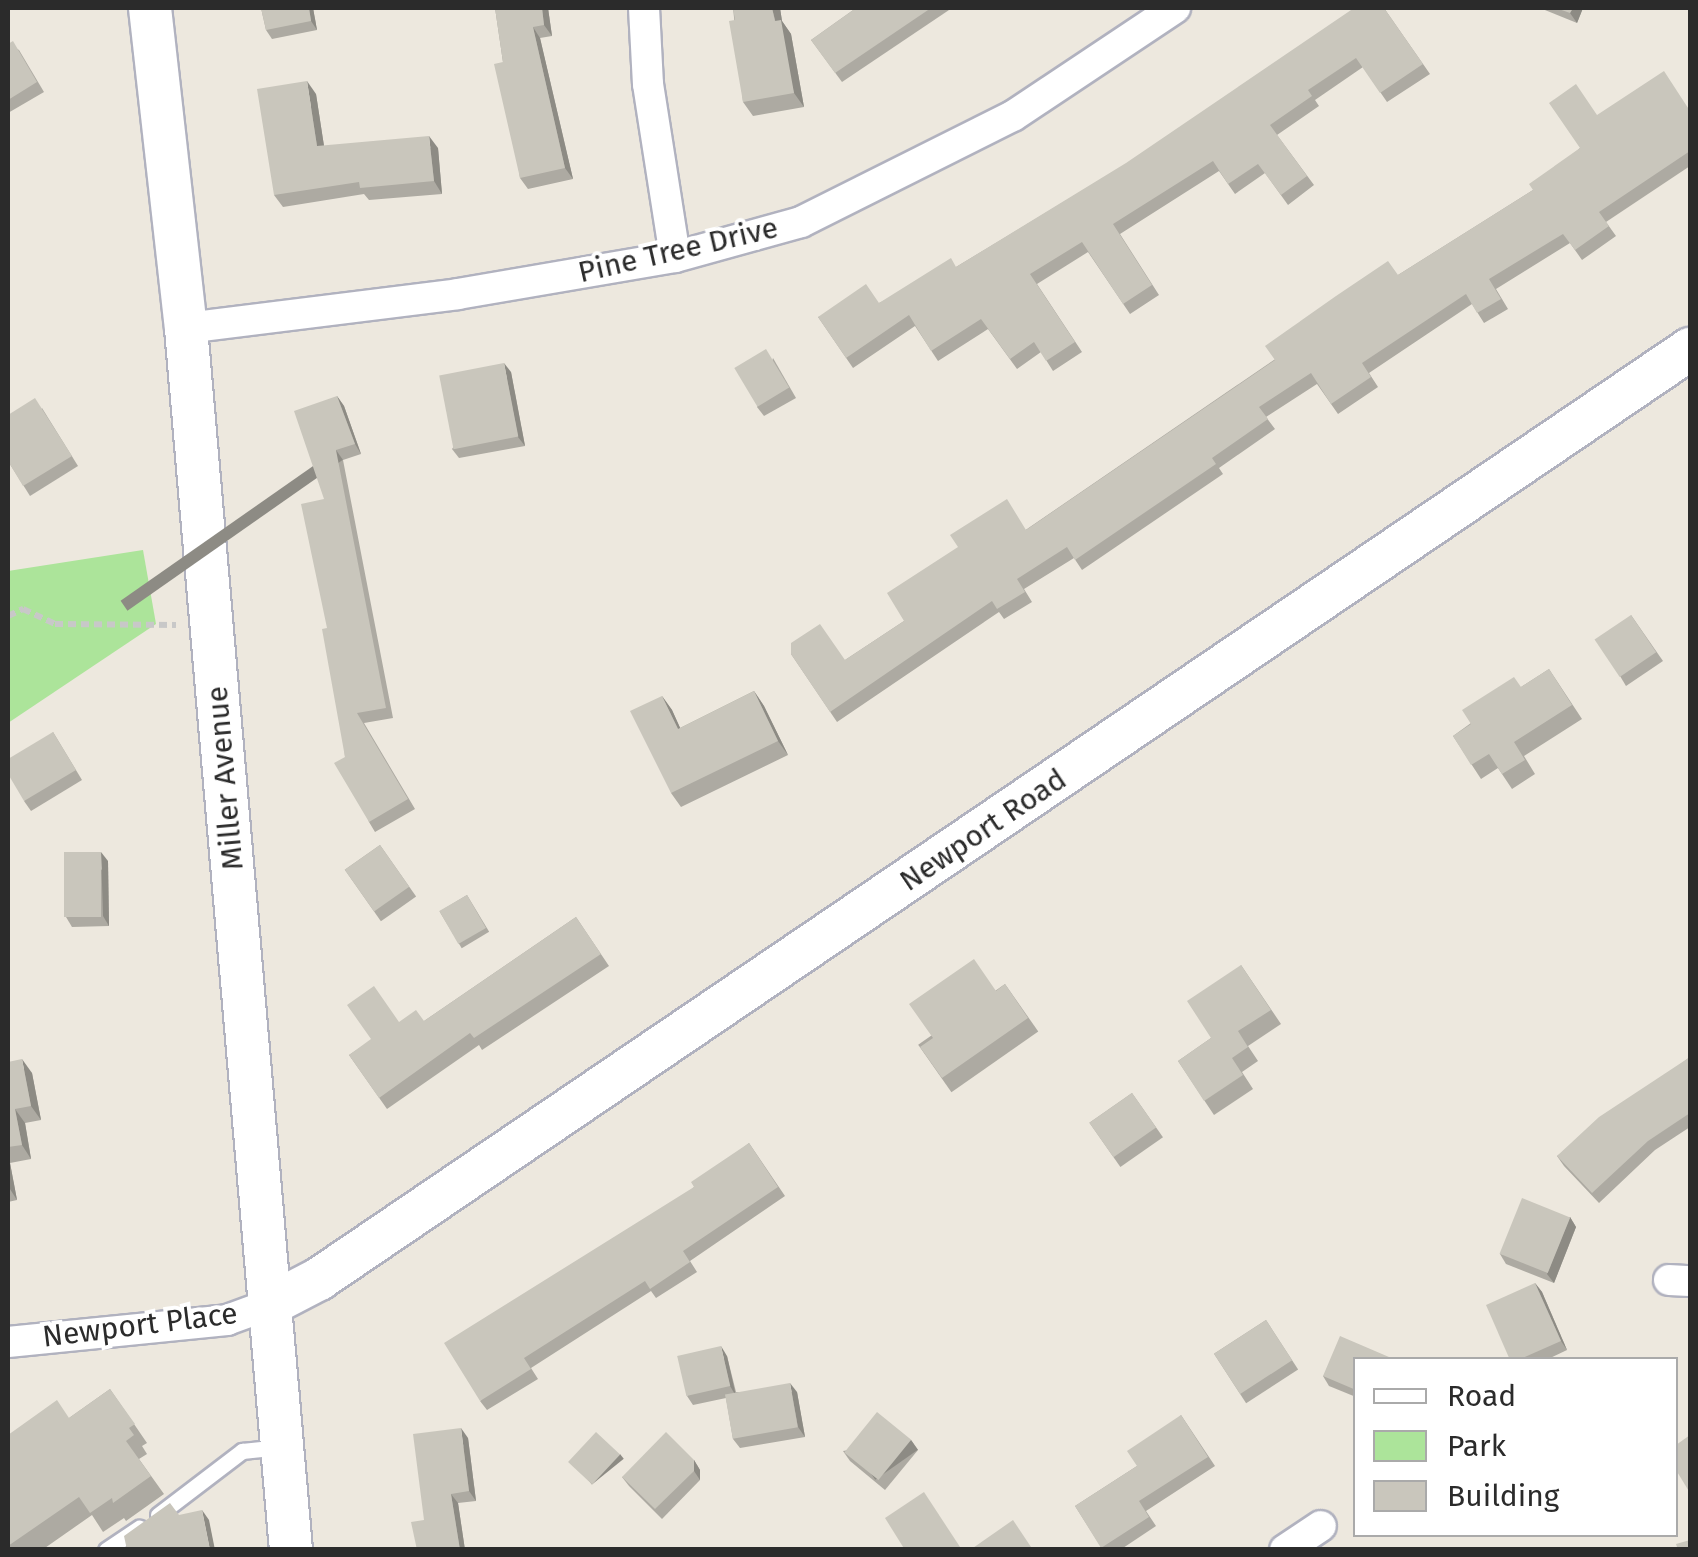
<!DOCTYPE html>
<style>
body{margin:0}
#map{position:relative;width:1698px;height:1557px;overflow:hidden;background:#ede8de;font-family:"Fira Sans",sans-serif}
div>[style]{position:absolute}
.green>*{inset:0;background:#ace49a}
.path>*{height:6px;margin-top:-3px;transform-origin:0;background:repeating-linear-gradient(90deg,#c8c8c8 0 8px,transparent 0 13px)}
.roads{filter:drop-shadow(2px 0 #b1b2bf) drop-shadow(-2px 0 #b1b2bf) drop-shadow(0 2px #b1b2bf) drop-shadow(0 -2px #b1b2bf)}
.lane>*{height:15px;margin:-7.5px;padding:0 7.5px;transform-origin:7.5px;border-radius:7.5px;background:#fff}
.street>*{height:30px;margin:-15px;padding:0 15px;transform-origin:15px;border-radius:15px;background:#fff}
.secondary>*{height:42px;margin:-21px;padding:0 21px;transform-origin:21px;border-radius:21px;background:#fff}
.wall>*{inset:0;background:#adaaa2;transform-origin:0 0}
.shaded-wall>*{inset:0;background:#8d8b84;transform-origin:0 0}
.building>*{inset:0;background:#c9c6bc;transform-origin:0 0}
span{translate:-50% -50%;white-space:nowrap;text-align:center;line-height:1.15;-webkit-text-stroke:8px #fff;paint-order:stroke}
.street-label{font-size:30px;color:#2b2b2b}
.frame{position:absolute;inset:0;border:10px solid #2b2b2b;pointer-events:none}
.legend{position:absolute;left:1353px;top:1357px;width:325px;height:180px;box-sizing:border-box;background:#fff;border:2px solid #aaa;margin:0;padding:12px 18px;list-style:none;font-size:30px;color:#2b2b2b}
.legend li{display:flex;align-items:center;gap:20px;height:50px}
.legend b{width:50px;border:2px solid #aaa}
</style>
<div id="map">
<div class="green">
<i style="clip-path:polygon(143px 550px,156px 624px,8px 723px,8px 571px)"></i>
</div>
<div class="path">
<i style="left:8px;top:616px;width:17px;rotate:-25deg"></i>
<i style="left:23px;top:609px;width:35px;rotate:25deg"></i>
<i style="left:55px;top:624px;width:121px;rotate:0.5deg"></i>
</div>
<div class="roads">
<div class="lane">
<i style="left:158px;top:1515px;width:106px;rotate:-37.3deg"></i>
<i style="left:242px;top:1451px;width:36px;rotate:-6deg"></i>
<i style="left:106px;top:1550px;width:40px;rotate:-34deg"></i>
</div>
<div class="street">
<i style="left:644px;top:8px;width:76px;rotate:87deg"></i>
<i style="left:648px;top:84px;width:175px;rotate:81.1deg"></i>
<i style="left:186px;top:328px;width:274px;rotate:-7.1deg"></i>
<i style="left:458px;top:294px;width:220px;rotate:-9.7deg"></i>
<i style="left:675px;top:257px;width:131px;rotate:-15.5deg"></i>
<i style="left:801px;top:222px;width:237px;rotate:-26.6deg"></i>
<i style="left:1013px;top:116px;width:195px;rotate:-33.7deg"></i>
<i style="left:1669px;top:1280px;width:21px;rotate:3deg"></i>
<i style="left:8px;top:1342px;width:220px;rotate:-5.7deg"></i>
<i style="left:227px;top:1320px;width:47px;rotate:-20deg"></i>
<i style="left:1285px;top:1550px;width:43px;rotate:-33.7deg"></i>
</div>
<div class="secondary">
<i style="left:150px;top:8px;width:322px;rotate:83.6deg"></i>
<i style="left:186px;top:328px;width:1227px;rotate:85.09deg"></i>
<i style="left:271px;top:1304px;width:54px;rotate:-27.5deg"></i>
<i style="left:319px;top:1279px;width:1657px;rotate:-34.15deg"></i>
</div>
</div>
<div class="wall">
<i style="clip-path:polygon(261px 8px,313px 8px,317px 30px,272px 39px,266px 30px)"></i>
<i style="clip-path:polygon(495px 8px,548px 8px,552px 36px,540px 38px,573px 179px,528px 189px,520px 178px)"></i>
<i style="clip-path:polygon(733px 8px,780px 8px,782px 21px,791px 34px,804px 107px,753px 116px,743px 102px)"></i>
<i style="clip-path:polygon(856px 8px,952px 8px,842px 82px,811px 40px)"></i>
<i style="clip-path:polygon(1384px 8px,1430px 74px,1387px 102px,1363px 67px,1315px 100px,1319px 106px,1277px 135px,1314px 185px,1288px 205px,1265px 173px,1235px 194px,1219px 171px,1120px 234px,1159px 295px,1130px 314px,1088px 252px,1037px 284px,1082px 352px,1053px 371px,1041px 352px,1017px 369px,988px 329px,938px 361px,915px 326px,853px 368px,818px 317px,879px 303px,956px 267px)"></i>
<i style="clip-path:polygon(1540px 8px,1583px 8px,1577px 23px)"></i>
<i style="clip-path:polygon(8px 44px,19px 50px,44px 92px,8px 113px)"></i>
<i style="clip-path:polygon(316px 94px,324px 146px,438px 148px,442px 194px,369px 200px,364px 194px,283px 207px,274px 195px)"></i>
<i style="clip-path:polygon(1690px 111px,1690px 166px,1606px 222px,1616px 236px,1582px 260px,1570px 243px,1496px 289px,1508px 309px,1484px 323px,1472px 304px,1369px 373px,1378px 387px,1338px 414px,1317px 384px,1266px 417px,1275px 429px,1219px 468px,1223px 474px,1082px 570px,1074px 558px,1024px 589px,1032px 602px,1004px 619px,999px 612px,837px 722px,791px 654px,845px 660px,904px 621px,1027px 529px,1398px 275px,1533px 190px,1580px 148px,1597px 115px)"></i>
<i style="clip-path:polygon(773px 358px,796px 398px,764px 416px,757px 407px)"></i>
<i style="clip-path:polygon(511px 372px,525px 446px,459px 458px,452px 449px)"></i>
<i style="clip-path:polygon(337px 396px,344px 406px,361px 454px,343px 460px,393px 718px,364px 723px,415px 809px,375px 832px,369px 822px,345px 757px,324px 499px)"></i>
<i style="clip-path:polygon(42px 408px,78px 466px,30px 496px,8px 461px)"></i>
<i style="clip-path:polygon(1631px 615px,1663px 661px,1626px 686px,1620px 676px)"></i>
<i style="clip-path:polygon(1549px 669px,1582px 719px,1524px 756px,1535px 774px,1512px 789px,1498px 768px,1481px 779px,1453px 736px,1521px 687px)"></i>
<i style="clip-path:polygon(754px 691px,764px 706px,788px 755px,681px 807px,671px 793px,662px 696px,672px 710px,680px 728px)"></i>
<i style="clip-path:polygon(53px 732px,82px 780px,31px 811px,24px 801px)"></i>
<i style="left:380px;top:845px;width:63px;height:43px;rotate:55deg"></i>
<i style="clip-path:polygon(108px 861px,109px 926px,72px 927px,66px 917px)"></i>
<i style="left:467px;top:895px;width:43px;height:32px;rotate:59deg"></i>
<i style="clip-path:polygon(576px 917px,609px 966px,482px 1050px,479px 1045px,387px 1109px,349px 1055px,399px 1022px,424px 1021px)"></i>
<i style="clip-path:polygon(1241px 965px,1281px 1024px,1248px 1046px,1258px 1061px,1242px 1072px,1253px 1089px,1214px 1115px,1178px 1061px,1211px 1038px)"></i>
<i style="left:1005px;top:984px;width:58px;height:106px;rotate:55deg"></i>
<i style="clip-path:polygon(1690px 1057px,1690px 1127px,1655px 1150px,1599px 1203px,1564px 1166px,1557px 1156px)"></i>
<i style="clip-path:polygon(8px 1062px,32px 1073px,41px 1120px,25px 1123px,31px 1159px,10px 1163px,17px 1200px,8px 1202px)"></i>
<i style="left:1132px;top:1093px;width:54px;height:52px;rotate:55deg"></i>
<i style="clip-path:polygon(749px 1143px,785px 1196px,690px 1261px,697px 1272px,656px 1298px,651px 1291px,531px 1368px,538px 1379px,487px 1410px,480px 1401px,694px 1187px)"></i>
<i style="clip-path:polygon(1570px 1217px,1576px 1227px,1554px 1283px,1506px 1264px,1500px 1254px)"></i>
<i style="clip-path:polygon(1535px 1283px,1542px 1292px,1567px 1350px,1546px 1360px,1510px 1360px)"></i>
<i style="left:1266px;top:1320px;width:59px;height:62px;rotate:57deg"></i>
<i style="clip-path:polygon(727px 1356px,736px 1392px,797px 1392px,805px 1437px,740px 1448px,733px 1439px,726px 1398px,693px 1405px,687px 1396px)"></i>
<i style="clip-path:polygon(1356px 1360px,1356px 1397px,1329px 1386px,1323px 1376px)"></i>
<i style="clip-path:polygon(110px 1389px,147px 1443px,142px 1446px,147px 1454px,139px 1459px,164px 1494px,126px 1521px,124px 1518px,103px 1532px,92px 1515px,42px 1550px,8px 1550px,8px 1435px,69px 1418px)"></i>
<i style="clip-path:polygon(1181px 1415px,1215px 1466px,1146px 1511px,1156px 1526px,1120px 1550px,1103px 1550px,1075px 1506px,1137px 1466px)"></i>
<i style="clip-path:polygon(468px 1438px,476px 1501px,458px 1503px,465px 1550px,417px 1550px,424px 1520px)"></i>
<i style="clip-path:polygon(911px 1440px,918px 1450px,885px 1490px,850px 1461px,843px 1451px)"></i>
<i style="clip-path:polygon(694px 1460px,700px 1470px,700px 1480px,662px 1519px,629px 1486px,622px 1477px)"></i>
</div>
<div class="shaded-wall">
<i style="clip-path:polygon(309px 8px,313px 8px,317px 30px,311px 21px)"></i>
<i style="clip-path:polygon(542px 8px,548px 8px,552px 36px,544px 25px)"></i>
<i style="clip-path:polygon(772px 8px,780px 8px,782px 21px,791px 34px,804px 107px,794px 93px)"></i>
<i style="clip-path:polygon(1573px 8px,1583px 8px,1577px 23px,1570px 13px)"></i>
<i style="clip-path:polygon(533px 27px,540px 38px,573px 179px,565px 168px)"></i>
<i style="clip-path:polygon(307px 81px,316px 94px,326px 159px,317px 146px)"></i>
<i style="clip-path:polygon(429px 136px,438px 148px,442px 194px,434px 181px)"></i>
<i style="clip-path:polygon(504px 363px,511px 372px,525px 446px,518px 437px)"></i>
<i style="clip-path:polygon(337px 396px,344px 406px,361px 454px,355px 444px)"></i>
<i style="left:336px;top:450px;width:12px;height:263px;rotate:55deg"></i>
<i style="clip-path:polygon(754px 691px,764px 706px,788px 755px,778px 741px)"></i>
<i style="clip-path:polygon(662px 696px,672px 710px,687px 743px,678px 729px)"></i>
<i style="clip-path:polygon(101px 852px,108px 861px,109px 926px,103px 916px)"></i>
<i style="clip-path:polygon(22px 1059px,32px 1073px,41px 1120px,31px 1106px)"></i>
<i style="clip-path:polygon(15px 1109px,25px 1123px,31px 1159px,22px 1145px)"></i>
<i style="clip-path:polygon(8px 1159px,10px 1163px,17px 1200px,8px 1186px)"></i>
<i style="clip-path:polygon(1570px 1217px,1576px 1227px,1554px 1283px,1547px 1274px)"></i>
<i style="clip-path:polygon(1535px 1283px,1542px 1292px,1567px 1350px,1561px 1341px)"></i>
<i style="clip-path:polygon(721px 1346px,727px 1356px,736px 1396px,730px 1386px)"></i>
<i style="clip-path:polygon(790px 1383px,797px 1392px,805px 1437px,798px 1427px)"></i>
<i style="clip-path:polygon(461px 1428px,468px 1438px,476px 1501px,469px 1491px)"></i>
<i style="left:911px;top:1440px;width:12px;height:52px;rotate:55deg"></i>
<i style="left:620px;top:1454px;width:6px;height:41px;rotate:51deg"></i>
<i style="clip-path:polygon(694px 1460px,700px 1470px,700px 1480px,694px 1471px)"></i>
<i style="clip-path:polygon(451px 1494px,458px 1503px,465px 1550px,460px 1550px)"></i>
<i style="clip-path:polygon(202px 1510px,209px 1520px,215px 1550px,210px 1550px)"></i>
</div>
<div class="building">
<i style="clip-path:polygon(261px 8px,309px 8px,311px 21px,266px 30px)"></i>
<i style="clip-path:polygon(495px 8px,542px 8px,544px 25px,533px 27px,565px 168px,520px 178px,494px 64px,503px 62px)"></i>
<i style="clip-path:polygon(733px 8px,772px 8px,775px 21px,781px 20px,794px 93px,743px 102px,729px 21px,735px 20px)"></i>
<i style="clip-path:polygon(856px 8px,931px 8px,835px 73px,811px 40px)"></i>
<i style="clip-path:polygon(1354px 8px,1384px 8px,1423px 64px,1380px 93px,1356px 58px,1308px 90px,1312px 96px,1270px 125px,1307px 176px,1281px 195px,1258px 164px,1228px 184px,1213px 161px,1113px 224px,1152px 285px,1123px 304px,1082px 242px,1030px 274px,1075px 342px,1046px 361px,1034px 342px,1010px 359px,981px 319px,931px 351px,909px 315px,846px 358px,818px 317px,866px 284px,879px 303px,951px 258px,956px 267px,1126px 163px)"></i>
<i style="clip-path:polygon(1556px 8px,1573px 8px,1570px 13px)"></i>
<i style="clip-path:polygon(13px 41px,37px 82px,8px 100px,8px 44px)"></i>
<i style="clip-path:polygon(1664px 71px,1690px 111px,1690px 151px,1599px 212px,1609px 226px,1575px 250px,1563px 234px,1489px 279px,1501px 299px,1477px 313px,1466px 294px,1362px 363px,1371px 377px,1331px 404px,1311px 373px,1259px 407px,1268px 419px,1212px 458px,1216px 464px,1075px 560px,1067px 547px,1017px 579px,1025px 592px,997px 609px,992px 601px,830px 712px,791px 654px,791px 643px,820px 624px,845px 660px,904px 621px,887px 593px,958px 547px,950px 535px,1007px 499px,1026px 530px,1275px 360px,1265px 346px,1336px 296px,1388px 261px,1398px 275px,1533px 190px,1529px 184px,1580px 148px,1549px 103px,1576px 84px,1597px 115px)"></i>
<i style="clip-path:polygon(307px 81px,317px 146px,429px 136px,434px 181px,360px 188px,359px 182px,274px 195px,257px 89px)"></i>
<i style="left:766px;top:349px;width:45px;height:37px;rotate:59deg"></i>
<i style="left:504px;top:363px;width:75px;height:66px;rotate:79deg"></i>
<i style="clip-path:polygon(337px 396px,355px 444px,336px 450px,386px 708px,357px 713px,408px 799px,369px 822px,334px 763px,345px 757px,322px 629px,327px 628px,301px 504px,324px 499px,294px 411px)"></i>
<i style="clip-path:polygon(35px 398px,72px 456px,23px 486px,8px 461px,8px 415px)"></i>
<i style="left:1631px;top:615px;width:45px;height:44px;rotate:56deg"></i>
<i style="clip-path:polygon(1549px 669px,1572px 705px,1514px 742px,1525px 760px,1502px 774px,1489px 754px,1471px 765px,1453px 736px,1471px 724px,1462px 710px,1514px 677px,1521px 687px)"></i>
<i style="clip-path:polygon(754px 691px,778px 741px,671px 793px,630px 711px,662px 696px,678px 729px)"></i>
<i style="clip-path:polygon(53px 732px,76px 770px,24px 801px,8px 774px,8px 759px)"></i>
<i style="left:380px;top:845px;width:51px;height:43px;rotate:55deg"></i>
<i style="left:64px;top:852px;width:37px;height:65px"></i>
<i style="left:467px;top:895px;width:38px;height:32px;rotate:60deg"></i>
<i style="clip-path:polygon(576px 917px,601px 954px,474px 1038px,470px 1033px,379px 1098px,349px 1055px,371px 1039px,347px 1005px,374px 986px,399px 1022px,416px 1010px,424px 1021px)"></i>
<i style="clip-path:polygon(974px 959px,996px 991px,1005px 984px,1028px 1018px,942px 1078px,920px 1047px,933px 1038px,909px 1004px)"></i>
<i style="clip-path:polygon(1241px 965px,1271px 1010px,1238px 1031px,1248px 1047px,1232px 1058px,1243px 1075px,1204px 1101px,1178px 1061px,1211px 1038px,1187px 1001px)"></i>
<i style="clip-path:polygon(1690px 1057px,1690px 1113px,1648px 1141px,1592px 1193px,1557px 1156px,1599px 1117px)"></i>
<i style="clip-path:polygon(22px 1059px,31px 1106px,15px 1109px,22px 1145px,8px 1147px,8px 1062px)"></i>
<i style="left:1132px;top:1093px;width:42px;height:52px;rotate:55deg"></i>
<i style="clip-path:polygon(749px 1143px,778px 1187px,683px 1251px,690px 1262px,650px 1289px,645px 1281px,524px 1358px,531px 1369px,480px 1401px,444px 1343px,694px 1187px,691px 1182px)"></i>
<i style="left:1522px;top:1198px;width:52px;height:60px;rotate:22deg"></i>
<i style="clip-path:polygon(1535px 1283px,1561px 1341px,1518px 1360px,1510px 1360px,1486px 1305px)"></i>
<i style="left:1266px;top:1320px;width:48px;height:62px;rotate:57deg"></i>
<i style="clip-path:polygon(1340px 1336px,1396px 1360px,1356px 1360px,1356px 1390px,1323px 1376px)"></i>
<i style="left:721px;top:1346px;width:41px;height:45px;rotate:77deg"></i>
<i style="left:790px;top:1383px;width:45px;height:66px;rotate:80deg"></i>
<i style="clip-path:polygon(110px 1389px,135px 1424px,129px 1428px,134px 1435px,126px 1441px,151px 1476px,113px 1503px,112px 1498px,90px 1513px,79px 1497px,8px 1546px,8px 1435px,57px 1400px,69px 1418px)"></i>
<i style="left:877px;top:1412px;width:44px;height:52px;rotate:39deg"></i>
<i style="clip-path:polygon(1181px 1415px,1208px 1457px,1139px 1501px,1149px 1517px,1101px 1548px,1075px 1506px,1137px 1466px,1127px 1451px)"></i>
<i style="clip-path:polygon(461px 1428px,469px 1491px,451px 1494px,460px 1550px,417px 1550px,411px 1522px,424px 1520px,413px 1434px)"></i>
<i style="left:596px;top:1432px;width:33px;height:41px;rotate:43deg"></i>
<i style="clip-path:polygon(666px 1432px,694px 1460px,694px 1471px,655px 1509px,622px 1477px)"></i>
<i style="clip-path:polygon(1690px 1435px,1690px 1493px,1676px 1470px,1676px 1445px)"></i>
<i style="clip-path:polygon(924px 1492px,962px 1550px,905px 1550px,885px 1518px)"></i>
<i style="clip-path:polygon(170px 1503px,179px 1515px,202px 1510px,210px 1550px,127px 1550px,124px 1536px)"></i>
<i style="clip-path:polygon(1013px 1520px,1033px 1550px,970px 1550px)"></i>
<i style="clip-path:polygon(1690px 1540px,1690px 1550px,1678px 1550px,1676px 1544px)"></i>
</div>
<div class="street-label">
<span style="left:678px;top:250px;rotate:-13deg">Pine Tree Drive</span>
<span style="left:225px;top:778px;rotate:-95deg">Miller Avenue</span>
<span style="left:983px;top:830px;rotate:-34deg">Newport Road</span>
<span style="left:140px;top:1325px;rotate:-7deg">Newport Place</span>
</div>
<div class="frame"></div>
<ul class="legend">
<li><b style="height:12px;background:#fff"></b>Road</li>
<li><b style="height:28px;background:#ace49a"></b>Park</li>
<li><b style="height:28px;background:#c9c6bc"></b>Building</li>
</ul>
</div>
